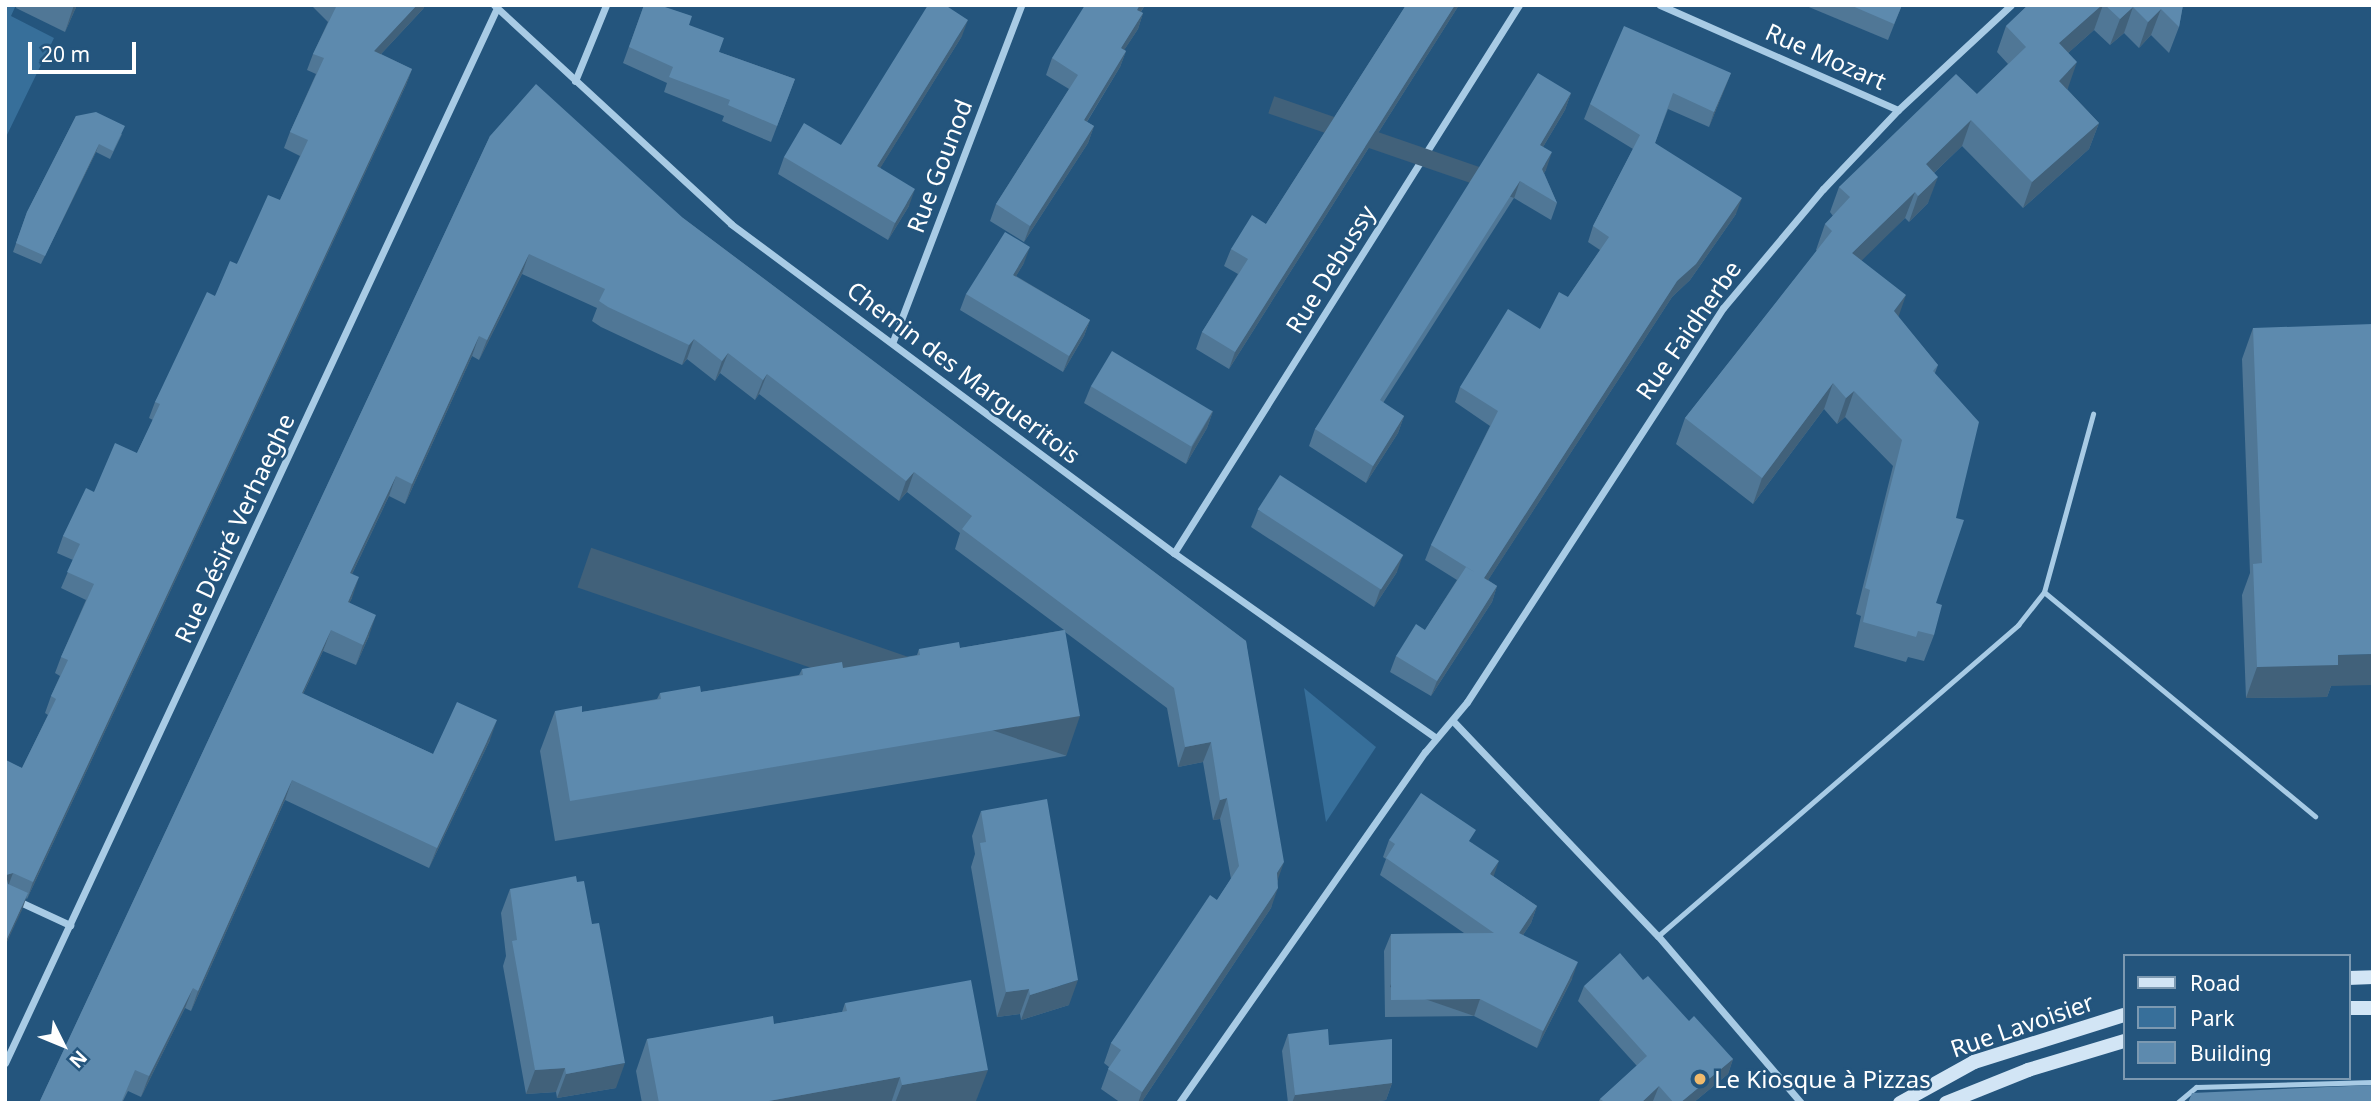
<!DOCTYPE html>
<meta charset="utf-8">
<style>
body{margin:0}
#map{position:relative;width:2378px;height:1108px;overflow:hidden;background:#24557d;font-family:"Noto Sans",sans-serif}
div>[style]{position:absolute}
.green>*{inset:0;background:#376f9a}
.lane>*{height:5px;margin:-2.5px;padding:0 2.5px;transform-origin:2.5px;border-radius:2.5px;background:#a8cbe5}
.street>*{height:7px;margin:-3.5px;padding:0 3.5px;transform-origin:3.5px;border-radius:3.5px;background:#a8cbe5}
.secondary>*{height:14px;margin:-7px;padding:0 7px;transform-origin:7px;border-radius:7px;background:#d2e5f5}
.wall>*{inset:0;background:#507796}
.shaded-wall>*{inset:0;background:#41617a;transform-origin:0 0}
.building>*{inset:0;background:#5d8aae;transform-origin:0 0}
.dots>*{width:19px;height:19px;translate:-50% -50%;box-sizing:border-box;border:4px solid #24557d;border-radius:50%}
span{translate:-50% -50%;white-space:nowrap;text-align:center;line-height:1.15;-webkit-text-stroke:5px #24557d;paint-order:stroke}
.street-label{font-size:24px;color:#fff}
.poi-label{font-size:24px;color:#fff}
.left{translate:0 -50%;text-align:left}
.frame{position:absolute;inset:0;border:7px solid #fff;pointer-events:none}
.legend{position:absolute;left:2123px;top:954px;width:228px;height:126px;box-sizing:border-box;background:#24557d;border:2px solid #7c99b1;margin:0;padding:9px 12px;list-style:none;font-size:21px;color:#fff}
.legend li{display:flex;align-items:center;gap:14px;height:35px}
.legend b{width:35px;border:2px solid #7c99b1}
.north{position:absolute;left:28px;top:1010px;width:70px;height:70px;-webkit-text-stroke:5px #24557d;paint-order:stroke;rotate:133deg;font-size:19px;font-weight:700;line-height:28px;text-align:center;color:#fff}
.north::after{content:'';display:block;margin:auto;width:24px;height:32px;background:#fff;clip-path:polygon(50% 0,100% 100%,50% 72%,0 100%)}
.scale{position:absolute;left:28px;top:42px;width:108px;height:32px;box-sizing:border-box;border:4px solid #fff;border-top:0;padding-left:9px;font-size:21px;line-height:24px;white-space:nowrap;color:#fff;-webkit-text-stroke:5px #24557d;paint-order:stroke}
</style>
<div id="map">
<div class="green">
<i style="clip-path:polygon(5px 5px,16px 5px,11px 16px,54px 38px,5px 139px)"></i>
<i style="clip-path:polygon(1304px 688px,1376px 747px,1326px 822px)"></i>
</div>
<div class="lane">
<i style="left:2044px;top:592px;width:352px;rotate:39.6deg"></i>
<i style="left:1658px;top:936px;width:476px;rotate:-40.8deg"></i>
<i style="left:2018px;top:625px;width:42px;rotate:-51.8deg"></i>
<i style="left:2044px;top:592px;width:185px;rotate:-74.6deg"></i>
<i style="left:2177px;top:1103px;width:25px;rotate:-40deg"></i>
<i style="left:2196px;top:1087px;width:177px;rotate:-1.6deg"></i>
</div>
<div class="street">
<i style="left:494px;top:5px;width:323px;rotate:42.7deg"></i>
<i style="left:731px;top:224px;width:552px;rotate:36.6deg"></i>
<i style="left:1174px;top:553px;width:321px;rotate:35.2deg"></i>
<i style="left:1660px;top:5px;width:260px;rotate:23.8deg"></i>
<i style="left:575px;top:81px;width:82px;rotate:-67.8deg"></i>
<i style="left:893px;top:341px;width:360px;rotate:-69.1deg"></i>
<i style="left:1174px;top:553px;width:648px;rotate:-57.81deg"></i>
<i style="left:1453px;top:721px;width:297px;rotate:46.4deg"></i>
<i style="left:1658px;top:936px;width:220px;rotate:49.4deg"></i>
<i style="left:5px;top:895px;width:72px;rotate:24.8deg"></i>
<i style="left:5px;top:1063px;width:1164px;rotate:-65deg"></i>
<i style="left:1179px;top:1103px;width:429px;rotate:-55deg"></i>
<i style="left:1425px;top:752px;width:65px;rotate:-50deg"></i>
<i style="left:1467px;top:702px;width:470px;rotate:-57deg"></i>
<i style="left:1723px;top:308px;width:155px;rotate:-50deg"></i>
<i style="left:1823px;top:189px;width:109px;rotate:-46.5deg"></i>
<i style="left:1898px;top:110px;width:154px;rotate:-42.9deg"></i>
</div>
<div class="secondary">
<i style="left:2348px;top:978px;width:25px;rotate:-2deg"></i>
<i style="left:2348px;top:1008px;width:25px"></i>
<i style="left:1900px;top:1103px;width:85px;rotate:-29deg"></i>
<i style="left:1974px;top:1062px;width:157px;rotate:-17.4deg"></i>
<i style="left:1946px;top:1103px;width:88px;rotate:-21.9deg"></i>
<i style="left:2028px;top:1070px;width:100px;rotate:-16.8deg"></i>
</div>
<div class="wall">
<i style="clip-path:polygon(17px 5px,77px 5px,65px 32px,16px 8px)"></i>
<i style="clip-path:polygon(311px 5px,425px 5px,423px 9px,381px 54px,412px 69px,406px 85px,27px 899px,26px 898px,5px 946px,5px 762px,22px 768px,48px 715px,45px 713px,51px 696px,60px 676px,55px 673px,61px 657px,86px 600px,61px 588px,73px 560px,57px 553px,63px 536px,94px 492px,137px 453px,153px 420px,149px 418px,155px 402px,215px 296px,280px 200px,300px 156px,284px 148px,290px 132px,316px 74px,307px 70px,313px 54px,328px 22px)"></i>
<i style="clip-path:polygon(644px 5px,689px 25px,719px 52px,795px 79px,771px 142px,722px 121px,724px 116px,664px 92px,667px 83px,623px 63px)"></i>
<i style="clip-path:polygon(1145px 5px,1141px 12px,1143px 13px,1138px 29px,1124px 50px,1126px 51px,1120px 67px,1087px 122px,1094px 126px,1088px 143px,1024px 242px,990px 221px,996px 204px,1069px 89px,1046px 75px,1052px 58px)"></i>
<i style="clip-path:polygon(1406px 5px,1459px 5px,1229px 369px,1196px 349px,1202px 332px,1238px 274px,1224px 266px,1231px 249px,1266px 224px)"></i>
<i style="clip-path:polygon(1804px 5px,1902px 5px,1888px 40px)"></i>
<i style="clip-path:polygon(2028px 5px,2183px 5px,2179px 27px,2169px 53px,2151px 35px,2139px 48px,2124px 33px,2110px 45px,2094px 30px,2068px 53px,2068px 88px,2067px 89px,2099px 123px,2089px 149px,2023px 208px,1962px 146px,1934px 173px,1928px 203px,1909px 222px,1905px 218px,1861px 260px,1898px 317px,1938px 365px,1935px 373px,1936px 603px,1934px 635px,1924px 661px,1908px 657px,1906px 662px,1854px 647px,1861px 616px,1856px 614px,1893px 466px,1845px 417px,1837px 424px,1824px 409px,1753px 504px,1676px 444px,1685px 418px,1817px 251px,1816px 250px,1825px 224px,1833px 216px,1830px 212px,1839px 187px,1977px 94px,2008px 64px,1997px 52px,2006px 26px)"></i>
<i style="clip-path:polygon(962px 36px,880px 168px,909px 206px,888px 240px,778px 174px,784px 157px,841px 145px)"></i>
<i style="clip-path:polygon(1731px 73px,1709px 127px,1668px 109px,1655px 143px,1736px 214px,1690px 280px,1672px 297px,1488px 580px,1497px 586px,1492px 602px,1431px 696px,1390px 672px,1396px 656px,1425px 630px,1457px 580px,1425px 560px,1431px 545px,1490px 426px,1455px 402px,1460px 387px,1540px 329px,1568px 297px,1600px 250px,1588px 242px,1593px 226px,1633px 149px,1584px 119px,1590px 104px)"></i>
<i style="clip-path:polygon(1571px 93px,1565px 110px,1543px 147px,1546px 170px,1544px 173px,1557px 203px,1551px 220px,1514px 198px,1383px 403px,1404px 416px,1398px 433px,1366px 483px,1309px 446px,1315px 429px)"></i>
<i style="clip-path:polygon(76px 116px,122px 134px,110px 159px,96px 152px,41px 264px,13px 252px,27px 212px)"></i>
<i style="clip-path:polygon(490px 136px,683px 218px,1246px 641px,1278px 880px,1271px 908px,1141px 1103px,1121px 1103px,1101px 1089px,1109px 1067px,1104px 1063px,1111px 1043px,1217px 900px,1231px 879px,1220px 819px,1213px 820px,1203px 762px,1178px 767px,1167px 708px,1065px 632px,1066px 756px,555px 841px,540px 751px,555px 711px,582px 712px,657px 699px,660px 693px,701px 692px,799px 675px,802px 669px,843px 668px,917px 655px,919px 649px,960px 648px,1064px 630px,955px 549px,960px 533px,907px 492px,899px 501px,759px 394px,755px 400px,720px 373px,715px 381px,687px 359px,682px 365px,601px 327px,592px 321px,597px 308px,522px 274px,479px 360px,472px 356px,405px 504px,389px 496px,352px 574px,352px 598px,349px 603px,369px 636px,356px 665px,323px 651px,303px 694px,433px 754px,490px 740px,429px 868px,285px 800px,191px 1011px,185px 1008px,141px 1097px,128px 1091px,122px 1103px,39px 1103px)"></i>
<i style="clip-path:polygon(1024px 263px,1016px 276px,1090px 320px,1084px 336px,1063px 372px,960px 310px,966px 294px)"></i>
<i style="clip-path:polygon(2253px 328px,2331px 686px,2327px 697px,2246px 698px,2242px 595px,2250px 573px,2242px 359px)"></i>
<i style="clip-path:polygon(1091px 386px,1213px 411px,1207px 428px,1186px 464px,1084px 403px)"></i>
<i style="clip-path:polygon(1258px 510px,1397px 572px,1374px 607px,1251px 527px)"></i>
<i style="clip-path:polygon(981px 811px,1069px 1005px,1021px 1020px,1020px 1014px,997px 1017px,971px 867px,975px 854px,972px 836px)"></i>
<i style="clip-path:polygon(1389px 840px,1472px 843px,1494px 877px,1537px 906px,1531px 923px,1523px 935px,1572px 979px,1537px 1048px,1474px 1016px,1385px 1017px,1384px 951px,1391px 934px,1464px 933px,1380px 875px,1386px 859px,1383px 857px)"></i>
<i style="clip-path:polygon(510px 889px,616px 1088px,557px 1098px,556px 1092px,526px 1094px,503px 966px,506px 956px,501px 913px)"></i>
<i style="clip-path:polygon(1584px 986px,1689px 1021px,1733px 1059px,1728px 1074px,1693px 1103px,1654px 1103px,1653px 1101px,1652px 1103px,1598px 1103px,1600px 1099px,1637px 1066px,1578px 1001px)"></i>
<i style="clip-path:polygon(845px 1003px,976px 1101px,966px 1103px,642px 1103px,636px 1071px,647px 1039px,774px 1024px,842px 1012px)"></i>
<i style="clip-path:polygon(1288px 1034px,1329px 1045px,1392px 1083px,1386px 1100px,1363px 1103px,1288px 1103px,1282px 1051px)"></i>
</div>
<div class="shaded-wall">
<i style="clip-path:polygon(74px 5px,77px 5px,65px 32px)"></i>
<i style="clip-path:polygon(417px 5px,425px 5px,423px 9px,368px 68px,374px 51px)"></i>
<i style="clip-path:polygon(1140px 5px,1145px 5px,1131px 26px,1137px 10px)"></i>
<i style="clip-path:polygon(1455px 5px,1459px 5px,1229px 369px,1235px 352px)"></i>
<i style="clip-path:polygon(2102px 5px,2103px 5px,2094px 30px,2050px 69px,2059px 43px)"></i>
<i style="clip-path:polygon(2133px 7px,2124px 33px,2110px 45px,2120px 19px)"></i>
<i style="clip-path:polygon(2161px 9px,2151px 35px,2139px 48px,2148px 22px)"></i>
<i style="clip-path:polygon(1143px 13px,1138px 29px,1115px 64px,1121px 48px)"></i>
<i style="clip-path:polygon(968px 20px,962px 36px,871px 183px,877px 166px)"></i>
<i style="clip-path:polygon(1126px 51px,1120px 67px,1078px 136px,1084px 120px)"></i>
<i style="clip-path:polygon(2077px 62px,2068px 88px,2050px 107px,2059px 81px)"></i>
<i style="clip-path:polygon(412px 69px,406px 85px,27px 899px,33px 882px)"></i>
<i style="clip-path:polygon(1731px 73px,1725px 88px,1709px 127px,1714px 112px)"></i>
<i style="clip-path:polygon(1571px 93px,1565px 110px,1534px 162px,1540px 145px)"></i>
<i style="clip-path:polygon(1971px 120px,1962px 146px,1916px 190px,1926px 164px)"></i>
<i style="clip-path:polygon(2099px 123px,2089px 149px,2023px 208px,2032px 182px)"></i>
<i style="clip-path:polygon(1094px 126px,1088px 143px,1024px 242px,1030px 226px)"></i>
<i style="clip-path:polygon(99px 144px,96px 152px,41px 264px,45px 256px)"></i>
<i style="clip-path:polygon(1552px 152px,1546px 170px,1536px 186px,1542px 169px)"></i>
<i style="clip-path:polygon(1938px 177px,1928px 203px,1909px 222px,1918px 196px)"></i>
<i style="left:1520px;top:181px;width:18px;height:260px;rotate:109deg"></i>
<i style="clip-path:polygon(915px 189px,909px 206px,888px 240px,895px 223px)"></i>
<i style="clip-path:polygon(1915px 192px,1905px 218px,1843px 279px,1852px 253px)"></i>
<i style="clip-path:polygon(1742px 198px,1736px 214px,1690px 280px,1672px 297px,1479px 594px,1484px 578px,1677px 281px)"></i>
<i style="clip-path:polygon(1030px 247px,1024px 263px,1007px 291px,1013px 275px)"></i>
<i style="clip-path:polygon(529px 254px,522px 274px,479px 360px,487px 340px)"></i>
<i style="clip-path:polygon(1906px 295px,1897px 321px,1894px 311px)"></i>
<i style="clip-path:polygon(1090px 320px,1084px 336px,1063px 372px,1069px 356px)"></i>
<i style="clip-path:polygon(479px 336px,472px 356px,405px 504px,412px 484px)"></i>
<i style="clip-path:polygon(694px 339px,687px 359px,682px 365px,689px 345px)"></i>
<i style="clip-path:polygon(728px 353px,720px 373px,715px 381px,722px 361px)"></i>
<i style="clip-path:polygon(767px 374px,759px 394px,755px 400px,763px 380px)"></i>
<i style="clip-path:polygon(1833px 383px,1824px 409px,1753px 504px,1762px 478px)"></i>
<i style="clip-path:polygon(1854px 391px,1845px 417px,1837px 424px,1846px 398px)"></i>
<i style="clip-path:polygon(1213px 411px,1207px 428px,1186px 464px,1192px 447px)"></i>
<i style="clip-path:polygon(1404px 416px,1398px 433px,1366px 483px,1373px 466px)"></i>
<i style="clip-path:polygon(914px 472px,907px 492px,899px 501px,906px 481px)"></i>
<i style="clip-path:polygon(396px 476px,389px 496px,343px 593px,350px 573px)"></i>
<i style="clip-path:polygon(1403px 555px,1397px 572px,1374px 607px,1380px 590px)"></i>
<i style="clip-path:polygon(359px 577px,352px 598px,340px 623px,348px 602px)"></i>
<i style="clip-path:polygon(1497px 586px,1492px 602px,1431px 696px,1437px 681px)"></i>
<i style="clip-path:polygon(376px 615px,369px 636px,356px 665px,363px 645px)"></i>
<i style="clip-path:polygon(331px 630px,323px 651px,294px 713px,302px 693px)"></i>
<i style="clip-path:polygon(2373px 654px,2373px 685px,2331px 686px,2327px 697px,2246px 698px,2257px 667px,2338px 655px)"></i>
<i style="left:1080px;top:716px;width:42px;height:517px;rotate:109deg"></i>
<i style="clip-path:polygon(497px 720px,490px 740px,429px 868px,437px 848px)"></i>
<i style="clip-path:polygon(1211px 742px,1203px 762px,1178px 767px,1185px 747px)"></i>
<i style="clip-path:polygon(292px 780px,285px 800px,191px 1011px,198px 991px)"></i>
<i style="clip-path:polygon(1227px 798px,1220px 819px,1213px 820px,1220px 800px)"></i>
<i style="clip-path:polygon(1499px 861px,1493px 878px,1490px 874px)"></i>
<i style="clip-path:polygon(1284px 862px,1277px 882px,1277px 873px)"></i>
<i style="clip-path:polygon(13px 873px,7px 889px,6px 875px)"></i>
<i style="clip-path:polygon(1278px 888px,1271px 908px,1141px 1103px,1138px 1103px,1142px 1092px)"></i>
<i style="clip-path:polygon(28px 893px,22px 910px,5px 946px,5px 943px)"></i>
<i style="clip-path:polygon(1537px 906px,1531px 923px,1513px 950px,1519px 933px)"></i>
<i style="clip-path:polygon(1578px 962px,1572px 979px,1537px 1048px,1543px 1031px)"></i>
<i style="clip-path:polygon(1078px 980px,1069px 1005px,1021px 1020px,1030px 995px)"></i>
<i style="clip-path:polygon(193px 988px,185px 1008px,141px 1097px,149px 1076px)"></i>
<i style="clip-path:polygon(1029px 989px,1020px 1014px,997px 1017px,1006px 992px)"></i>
<i style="left:1480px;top:999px;width:18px;height:89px;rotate:109deg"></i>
<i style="clip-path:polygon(1733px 1059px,1728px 1074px,1693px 1103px,1680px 1103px)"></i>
<i style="clip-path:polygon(625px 1063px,616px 1088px,557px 1098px,566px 1074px)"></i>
<i style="clip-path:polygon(565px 1068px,556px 1092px,526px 1094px,535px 1070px)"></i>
<i style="clip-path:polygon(988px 1070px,976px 1101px,966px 1103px,895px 1103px,902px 1085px)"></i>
<i style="clip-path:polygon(900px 1077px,891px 1103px,758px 1103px)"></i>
<i style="clip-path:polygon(1392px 1083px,1386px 1100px,1363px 1103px,1292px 1103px,1295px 1095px)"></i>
<i style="clip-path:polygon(1659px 1086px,1653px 1101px,1652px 1103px,1641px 1103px)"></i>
</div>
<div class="building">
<i style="clip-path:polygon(334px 5px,417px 5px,374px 51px,412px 69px,33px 882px,13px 873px,6px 875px,8px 884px,28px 893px,5px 943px,5px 762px,6px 760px,22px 768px,56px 699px,51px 696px,68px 660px,61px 657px,94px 584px,67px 572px,80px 544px,63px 536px,86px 488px,94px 492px,115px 443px,137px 453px,160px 404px,155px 402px,207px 292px,215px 296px,230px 261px,237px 264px,268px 195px,280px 200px,308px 140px,290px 132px,324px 58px,313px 54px,336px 7px)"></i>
<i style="clip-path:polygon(644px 5px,659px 5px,692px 16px,689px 25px,724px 38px,719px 52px,795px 79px,777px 126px,728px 105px,730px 100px,669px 77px,673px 67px,629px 47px)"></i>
<i style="clip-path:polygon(928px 5px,945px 5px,968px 20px,877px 166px,915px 189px,895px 223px,784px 157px,804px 123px,841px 145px)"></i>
<i style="clip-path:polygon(1085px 5px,1140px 5px,1137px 10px,1143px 13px,1121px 48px,1126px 51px,1084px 120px,1094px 126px,1030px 226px,996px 204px,1078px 75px,1052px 58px)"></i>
<i style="clip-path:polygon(1406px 5px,1455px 5px,1235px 352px,1202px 332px,1248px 259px,1231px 249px,1252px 215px,1266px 224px)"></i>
<i style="clip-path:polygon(1850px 5px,1902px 5px,1894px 24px)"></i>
<i style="clip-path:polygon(2028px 5px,2102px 5px,2059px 43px,2077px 62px,2059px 81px,2099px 123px,2032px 182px,1971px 120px,1926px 164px,1938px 177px,1918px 196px,1915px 192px,1852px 253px,1906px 295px,1894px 311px,1938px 365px,1933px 371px,1979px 422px,1956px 518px,1964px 520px,1936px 603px,1942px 605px,1934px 635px,1918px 631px,1916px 637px,1863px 622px,1870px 590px,1865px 588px,1902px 440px,1854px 391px,1846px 398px,1833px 383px,1762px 478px,1685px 418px,1832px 231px,1825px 224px,1850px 197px,1839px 187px,1956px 74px,1977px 94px,2026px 47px,2006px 26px)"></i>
<i style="clip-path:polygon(2105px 5px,2183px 5px,2179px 27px,2161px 9px,2148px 22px,2133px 7px,2120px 19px)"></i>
<i style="clip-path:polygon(1624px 26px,1731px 73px,1714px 112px,1673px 93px,1655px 143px,1742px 198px,1696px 264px,1677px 281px,1484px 578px,1497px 586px,1437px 681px,1396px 656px,1416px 624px,1425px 630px,1466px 567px,1476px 573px,1431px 545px,1498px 411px,1460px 387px,1508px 309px,1540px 329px,1559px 292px,1568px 297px,1609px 237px,1593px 226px,1640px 135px,1590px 104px)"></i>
<i style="clip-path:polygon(1538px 73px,1571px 93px,1540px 145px,1552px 152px,1542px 169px,1557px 203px,1520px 181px,1380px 400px,1404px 416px,1373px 466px,1315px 429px)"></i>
<i style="clip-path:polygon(536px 84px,683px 218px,1246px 641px,1284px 862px,1277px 873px,1278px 888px,1142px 1092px,1108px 1069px,1121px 1050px,1111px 1043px,1210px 895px,1217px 900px,1239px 866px,1227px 798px,1220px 800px,1211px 742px,1185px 747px,1174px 688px,962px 529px,972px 516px,914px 472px,906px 481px,767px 374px,763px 380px,728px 353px,722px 361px,694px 339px,689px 345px,608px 307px,599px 301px,605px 289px,529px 254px,487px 340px,479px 336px,412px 484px,396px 476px,350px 573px,359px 577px,348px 602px,376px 615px,363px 645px,331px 630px,302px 693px,433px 754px,457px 702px,497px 720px,437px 848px,292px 780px,198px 991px,193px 988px,149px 1076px,135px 1070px,121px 1103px,39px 1103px,490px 136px)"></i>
<i style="clip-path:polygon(96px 112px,125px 126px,113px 151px,99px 144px,45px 256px,16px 243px,27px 212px,76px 116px)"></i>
<i style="clip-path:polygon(1005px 232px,1030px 247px,1013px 275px,1090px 320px,1069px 356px,966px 294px)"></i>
<i style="clip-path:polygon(2373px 324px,2373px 654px,2338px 655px,2338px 665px,2257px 667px,2253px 564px,2262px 563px,2253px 328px)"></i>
<i style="left:1112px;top:351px;width:117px;height:41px;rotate:31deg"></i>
<i style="left:1280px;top:475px;width:147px;height:41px;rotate:33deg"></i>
<i style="clip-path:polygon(1065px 630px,1080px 716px,570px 801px,555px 711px,582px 706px,582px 712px,661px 699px,660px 693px,700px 686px,701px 692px,803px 675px,802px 669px,842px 662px,843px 668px,920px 655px,919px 649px,959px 642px,960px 648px)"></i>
<i style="clip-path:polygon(1421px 793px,1476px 830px,1469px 841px,1499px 861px,1490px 874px,1537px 906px,1519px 933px,1578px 962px,1543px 1031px,1480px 999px,1391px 1000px,1391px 934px,1494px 933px,1386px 858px,1395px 844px,1389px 840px)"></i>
<i style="clip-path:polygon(1047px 799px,1078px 980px,1030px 995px,1029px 989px,1006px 992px,980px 843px,986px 842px,981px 811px)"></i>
<i style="clip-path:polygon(576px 876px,577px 882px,584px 881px,592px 924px,599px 923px,625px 1063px,566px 1074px,565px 1068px,535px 1070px,512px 941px,517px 940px,510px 889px)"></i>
<i style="clip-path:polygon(1620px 953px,1643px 980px,1648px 976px,1689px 1021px,1694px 1016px,1733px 1059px,1680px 1103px,1674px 1103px,1659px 1086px,1641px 1103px,1606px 1103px,1600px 1099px,1647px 1056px,1584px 986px)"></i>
<i style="clip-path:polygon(971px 980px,988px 1070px,902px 1085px,900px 1077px,758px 1103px,659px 1103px,647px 1039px,773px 1016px,774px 1024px,847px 1011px,845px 1003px)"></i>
<i style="clip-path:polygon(1328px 1029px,1329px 1045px,1392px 1039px,1392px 1083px,1295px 1095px,1288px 1034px)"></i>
<i style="clip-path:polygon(2373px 1085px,2373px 1103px,2188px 1103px,2192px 1093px)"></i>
</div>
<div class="dots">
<i style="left:1700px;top:1079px;background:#f0ba6c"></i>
</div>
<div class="street-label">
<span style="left:1826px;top:56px;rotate:24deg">Rue Mozart</span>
<span style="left:939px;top:166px;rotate:-69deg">Rue Gounod</span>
<span style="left:1330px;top:269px;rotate:-58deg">Rue Debussy</span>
<span style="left:1688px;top:330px;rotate:-55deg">Rue Faidherbe</span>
<span style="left:964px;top:372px;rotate:37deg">Chemin des Margueritois</span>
<span style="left:234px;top:528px;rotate:-65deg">Rue Désiré Verhaeghe</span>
<span style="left:2022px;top:1025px;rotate:-19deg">Rue Lavoisier</span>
</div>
<div class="poi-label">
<span class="left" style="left:1714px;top:1079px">Le Kiosque à Pizzas</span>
</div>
<div class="frame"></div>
<ul class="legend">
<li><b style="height:9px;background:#d2e5f5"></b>Road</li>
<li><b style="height:19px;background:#376f9a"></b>Park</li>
<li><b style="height:19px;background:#5d8aae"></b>Building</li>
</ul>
<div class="north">N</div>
<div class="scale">20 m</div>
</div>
